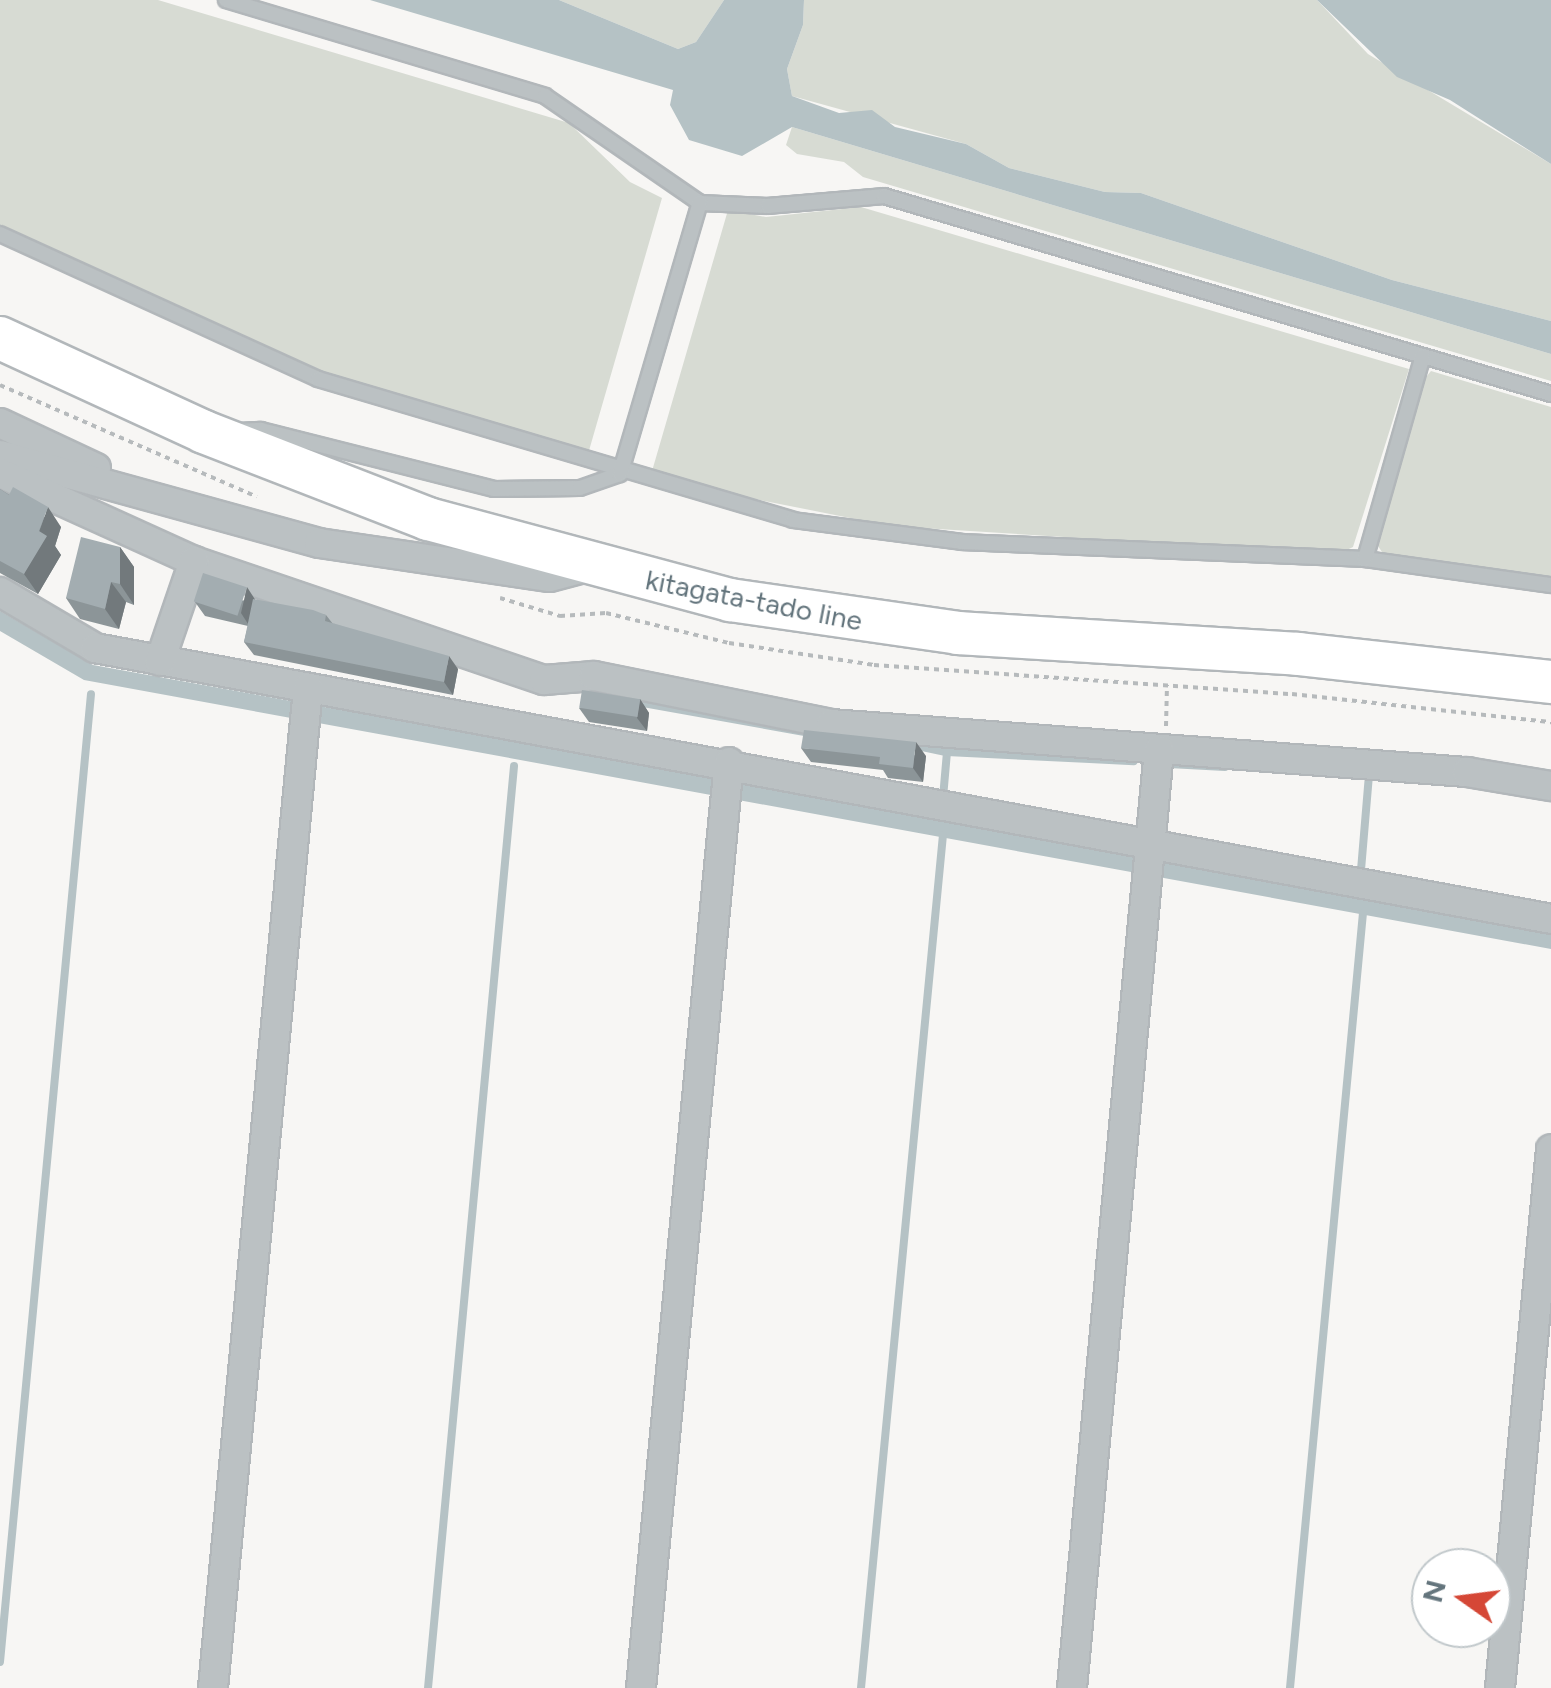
<!DOCTYPE html>
<style>
body{margin:0}
#map{position:relative;width:1551px;height:1688px;overflow:hidden;background:#f7f6f4;font-family:Figtree,sans-serif}
div>[style]{position:absolute}
.green>*{inset:0;background:#d7dbd3}
.water>*{inset:0;background:#b5c2c5}
.stream>*{height:8px;margin:-4px;padding:0 4px;transform-origin:4px;border-radius:4px;background:#b5c2c5}
.path>*{height:4px;margin-top:-2px;transform-origin:0;background:repeating-linear-gradient(90deg,#b6babc 0 5px,transparent 0 10px)}
.roads{filter:drop-shadow(2px 0 #b2b7ba) drop-shadow(-2px 0 #b2b7ba) drop-shadow(0 2px #b2b7ba) drop-shadow(0 -2px #b2b7ba)}
.service>*{height:14px;margin:-7px;padding:0 7px;transform-origin:7px;border-radius:7px;background:#bbc1c3}
.minor>*{height:28px;margin:-14px;padding:0 14px;transform-origin:14px;border-radius:14px;background:#bbc1c3}
.primary>*{height:42px;margin:-21px;padding:0 21px;transform-origin:21px;border-radius:21px;background:#fff}
.wall>*{inset:0;background:#8c9598}
.shaded-wall>*{inset:0;background:#72797c}
.building>*{inset:0;background:#a3adb1;transform-origin:0 0}
span{translate:-50% -50%;white-space:nowrap;text-align:center;line-height:1.15;-webkit-text-stroke:10px #fff;paint-order:stroke}
.street-label{font-size:28px;color:#64757d}
.north{position:absolute;left:1411px;top:1548px;width:100px;height:100px;box-sizing:border-box;background:#fff;border:2px solid #c1c8cb;border-radius:50%;rotate:284deg;font-size:28px;font-weight:700;line-height:40px;text-align:center;color:#64757d}
.north::after{content:'';display:block;margin:auto;width:35px;height:45px;background:#d54736;clip-path:polygon(50% 0,100% 100%,50% 72%,0 100%)}
</style>
<div id="map">
<div class="green">
<i style="clip-path:polygon(0 0,158px 0,569px 123px,630px 182px,662px 198px,586px 461px,319px 373px,0 229px)"></i>
<i style="clip-path:polygon(559px 0,724px 0,696px 42px,678px 49px)"></i>
<i style="clip-path:polygon(804px 0,1317px 0,1368px 54px,1551px 164px,1551px 321px,1392px 280px,1141px 193px,1105px 192px,1009px 168px,966px 144px,792px 96px,787px 69px,803px 25px)"></i>
<i style="clip-path:polygon(792px 127px,1551px 354px,1551px 381px,863px 177px,844px 162px,797px 154px,786px 145px)"></i>
<i style="clip-path:polygon(861px 207px,1409px 369px,1353px 547px,1338px 554px,890px 526px,650px 478px,728px 210px,766px 217px)"></i>
<i style="clip-path:polygon(1431px 371px,1551px 407px,1551px 577px,1384px 555px,1376px 543px,1421px 383px)"></i>
</div>
<div class="water">
<i style="clip-path:polygon(370px 0,559px 0,678px 49px,696px 42px,724px 0,804px 0,803px 25px,787px 69px,792px 96px,839px 113px,872px 110px,895px 127px,966px 144px,1009px 168px,1105px 192px,1141px 193px,1392px 280px,1551px 321px,1551px 354px,792px 127px,742px 156px,689px 140px,670px 105px,673px 90px)"></i>
<i style="clip-path:polygon(1317px 0,1551px 0,1551px 164px,1450px 100px,1397px 77px)"></i>
<i style="clip-path:polygon(0 611px,93px 665px,1551px 929px,1551px 949px,84px 680px,0 631px)"></i>
</div>
<div class="stream">
<i style="left:632px;top:701px;width:181px;rotate:10.2deg"></i>
<i style="left:908px;top:744px;width:40px;rotate:12deg"></i>
<i style="left:947px;top:752px;width:38px;rotate:95deg"></i>
<i style="left:947px;top:752px;width:187px;rotate:2.8deg"></i>
<i style="left:1169px;top:764px;width:56px;rotate:3.1deg"></i>
<i style="left:1361px;top:870px;width:95px;rotate:-85.2deg"></i>
<i style="left:1369px;top:775px;width:5px;rotate:-169deg"></i>
<i style="left:0;top:1662px;width:972px;rotate:-84.63deg"></i>
<i style="left:428px;top:1688px;width:926px;rotate:-84.67deg"></i>
<i style="left:861px;top:1688px;width:857px;rotate:-84.51deg"></i>
<i style="left:1290px;top:1688px;width:778px;rotate:-84.62deg"></i>
</div>
<div class="path">
<i style="left:0;top:385px;width:280px;rotate:23.5deg"></i>
<i style="left:500px;top:598px;width:63px;rotate:16.7deg"></i>
<i style="left:560px;top:616px;width:46px;rotate:-3.7deg"></i>
<i style="left:606px;top:613px;width:127px;rotate:13.7deg"></i>
<i style="left:729px;top:643px;width:147px;rotate:8.6deg"></i>
<i style="left:874px;top:665px;width:419px;rotate:4deg"></i>
<i style="left:1292px;top:694px;width:261px;rotate:6.2deg"></i>
<i style="left:1166px;top:726px;width:41px;rotate:-88.6deg"></i>
</div>
<div class="roads">
<div class="service">
<i style="left:226px;top:0;width:333px;rotate:16.7deg"></i>
<i style="left:545px;top:96px;width:188px;rotate:34.6deg"></i>
<i style="left:700px;top:203px;width:68px;rotate:2.5deg"></i>
<i style="left:768px;top:206px;width:116px;rotate:-4.9deg"></i>
<i style="left:884px;top:196px;width:696px;rotate:16.53deg"></i>
<i style="left:0;top:234px;width:349px;rotate:24.5deg"></i>
<i style="left:318px;top:379px;width:495px;rotate:16.5deg"></i>
<i style="left:793px;top:520px;width:170px;rotate:7.4deg"></i>
<i style="left:962px;top:542px;width:403px;rotate:2.4deg"></i>
<i style="left:1365px;top:559px;width:188px;rotate:8deg"></i>
<i style="left:239px;top:431px;width:22px;rotate:-3deg"></i>
<i style="left:261px;top:430px;width:240px;rotate:14.2deg"></i>
<i style="left:494px;top:489px;width:86px;rotate:-0.7deg"></i>
<i style="left:580px;top:488px;width:42px;rotate:-19.3deg"></i>
<i style="left:620px;top:474px;width:283px;rotate:-73.6deg"></i>
<i style="left:1365px;top:559px;width:211px;rotate:-74.1deg"></i>
</div>
<div class="minor">
<i style="left:0;top:423px;width:106px;rotate:25.1deg"></i>
<i style="left:0;top:455px;width:331px;rotate:15.4deg"></i>
<i style="left:319px;top:543px;width:233px;rotate:8.4deg"></i>
<i style="left:550px;top:577px;width:39px;rotate:-15deg"></i>
<i style="left:0;top:473px;width:213px;rotate:24.4deg"></i>
<i style="left:194px;top:561px;width:370px;rotate:18.8deg"></i>
<i style="left:544px;top:680px;width:50px;rotate:-4.6deg"></i>
<i style="left:594px;top:676px;width:242px;rotate:11.4deg"></i>
<i style="left:831px;top:724px;width:638px;rotate:4.32deg"></i>
<i style="left:1467px;top:772px;width:85px;rotate:9.5deg"></i>
<i style="left:0;top:592px;width:110px;rotate:30.5deg"></i>
<i style="left:95px;top:648px;width:1481px;rotate:10.54deg"></i>
<i style="left:160px;top:661px;width:106px;rotate:-71.2deg"></i>
<i style="left:213px;top:1688px;width:1005px;rotate:-84.57deg"></i>
<i style="left:641px;top:1688px;width:930px;rotate:-84.57deg"></i>
<i style="left:1072px;top:1688px;width:942px;rotate:-84.7deg"></i>
<i style="left:1500px;top:1688px;width:541px;rotate:-84.59deg"></i>
</div>
<div class="primary">
<i style="left:0;top:338px;width:225px;rotate:24.7deg"></i>
<i style="left:204px;top:432px;width:240px;rotate:21.2deg"></i>
<i style="left:428px;top:519px;width:313px;rotate:15deg"></i>
<i style="left:730px;top:600px;width:230px;rotate:8.2deg"></i>
<i style="left:958px;top:633px;width:341px;rotate:3.5deg"></i>
<i style="left:1298px;top:654px;width:255px;rotate:6.3deg"></i>
</div>
</div>
<div class="wall">
<i style="clip-path:polygon(0 489px,61px 527px,55px 546px,61px 555px,38px 594px,0 573px)"></i>
<i style="clip-path:polygon(120px 547px,134px 567px,134px 605px,126px 602px,119px 629px,80px 619px,66px 598px)"></i>
<i style="clip-path:polygon(256px 600px,326px 615px,333px 624px,458px 669px,453px 695px,254px 655px,244px 642px,248px 626px,205px 616px,195px 602px)"></i>
<i style="clip-path:polygon(640px 699px,649px 713px,647px 731px,589px 722px,579px 708px)"></i>
<i style="clip-path:polygon(801px 748px,926px 756px,923px 782px,888px 778px,883px 770px,811px 762px)"></i>
</div>
<div class="shaded-wall">
<i style="clip-path:polygon(48px 507px,61px 527px,55px 546px,61px 555px,38px 594px,24px 574px)"></i>
<i style="clip-path:polygon(120px 547px,134px 567px,134px 605px,120px 584px)"></i>
<i style="clip-path:polygon(111px 582px,126px 602px,119px 629px,105px 609px)"></i>
<i style="clip-path:polygon(247px 587px,256px 601px,250px 627px,241px 613px)"></i>
<i style="clip-path:polygon(449px 656px,458px 669px,453px 695px,444px 682px)"></i>
<i style="clip-path:polygon(640px 699px,649px 713px,647px 731px,637px 718px)"></i>
<i style="clip-path:polygon(916px 742px,926px 756px,923px 782px,913px 768px)"></i>
</div>
<div class="building">
<i style="clip-path:polygon(13px 487px,48px 507px,39px 531px,47px 536px,24px 574px,0 561px,0 489px,9px 495px)"></i>
<i style="clip-path:polygon(81px 537px,120px 547px,120px 584px,111px 582px,105px 609px,66px 598px)"></i>
<i style="left:203px;top:573px;width:46px;height:30px;rotate:18deg"></i>
<i style="clip-path:polygon(253px 599px,313px 610px,326px 615px,325px 621px,449px 656px,444px 682px,244px 642px)"></i>
<i style="left:582px;top:690px;width:59px;height:18px;rotate:9deg"></i>
<i style="clip-path:polygon(804px 730px,916px 742px,913px 768px,879px 764px,880px 757px,801px 748px)"></i>
</div>
<div class="street-label">
<span style="left:754px;top:600px;rotate:11deg">kitagata-tado line</span>
</div>
<div class="north">N</div>
</div>
